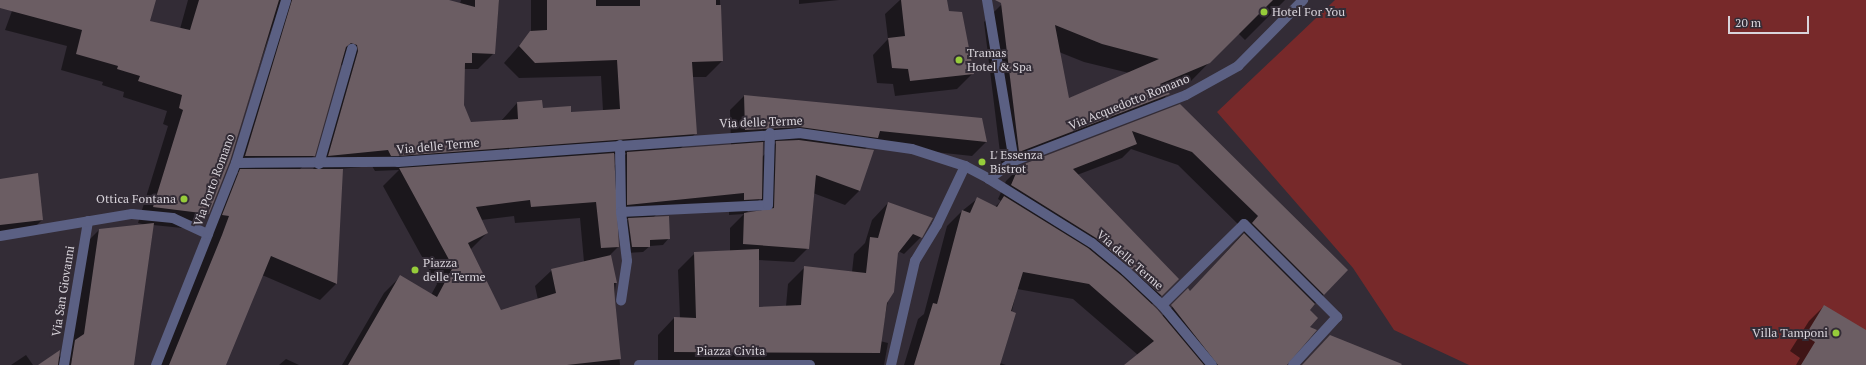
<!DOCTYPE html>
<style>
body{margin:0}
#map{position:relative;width:1866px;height:365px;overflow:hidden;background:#332c36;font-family:"PT Serif",serif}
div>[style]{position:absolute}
.green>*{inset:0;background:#77292a}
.shadow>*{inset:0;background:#0007}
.building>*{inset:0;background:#6b5d63}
.pedestrian>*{height:10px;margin:-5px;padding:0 5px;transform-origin:5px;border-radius:5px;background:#5b6083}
.minor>*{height:10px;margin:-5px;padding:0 5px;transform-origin:5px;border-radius:5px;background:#5b6083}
.dots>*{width:11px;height:11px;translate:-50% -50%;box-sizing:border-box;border:2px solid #332c36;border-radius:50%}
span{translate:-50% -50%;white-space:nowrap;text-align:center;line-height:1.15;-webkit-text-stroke:4px #332c36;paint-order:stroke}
.poi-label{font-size:12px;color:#d9d4db}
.left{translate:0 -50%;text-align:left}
.right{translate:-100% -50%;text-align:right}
.street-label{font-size:12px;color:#d9d4db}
.scale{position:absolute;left:1728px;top:16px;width:81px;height:18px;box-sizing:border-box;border:2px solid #d9d4db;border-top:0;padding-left:5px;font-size:12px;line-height:14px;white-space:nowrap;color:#d9d4db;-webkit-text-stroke:3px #332c36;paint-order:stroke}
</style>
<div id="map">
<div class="green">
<i style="clip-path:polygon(1335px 0,1866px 0,1866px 365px,1469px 365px,1394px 330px,1353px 268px,1217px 112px)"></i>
</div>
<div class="shadow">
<i style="clip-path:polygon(evenodd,23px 0,155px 0,149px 22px,180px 29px,188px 0,445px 0,460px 4px,461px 0,499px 0,494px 53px,478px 69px,464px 69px,463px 105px,471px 123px,501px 121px,517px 103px,570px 113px,603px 111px,601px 76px,519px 78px,504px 63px,531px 32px,531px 0,720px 0,722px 61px,706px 77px,692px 77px,696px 133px,680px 149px,731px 145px,730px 110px,744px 96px,986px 142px,972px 156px,869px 145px,864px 150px,872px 151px,859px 191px,845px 205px,813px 193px,808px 248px,794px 262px,758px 260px,758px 308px,786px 306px,788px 284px,805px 267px,852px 272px,854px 254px,865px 243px,872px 220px,888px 203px,921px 237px,904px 254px,898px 251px,880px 341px,888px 343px,884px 365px,658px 365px,658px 335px,674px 318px,680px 318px,678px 270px,695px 253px,730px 252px,730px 228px,744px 214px,729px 215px,729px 208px,657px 214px,653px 218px,669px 238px,663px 245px,650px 246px,643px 252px,626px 253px,622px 225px,629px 219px,616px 220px,618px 247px,610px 255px,616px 282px,614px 300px,620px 365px,342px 365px,384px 293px,400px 277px,431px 295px,437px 284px,383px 186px,399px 170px,375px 171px,372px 166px,329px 170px,342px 170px,336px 284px,320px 300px,262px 275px,225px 365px,160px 365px,224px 187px,239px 172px,229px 172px,275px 19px,208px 213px,192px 229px,153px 225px,133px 365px,40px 365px,58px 358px,68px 348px,82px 247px,99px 230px,146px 225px,138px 223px,168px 126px,163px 124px,167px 111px,123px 97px,124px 92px,102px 85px,103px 82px,61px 70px,67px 46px,5px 30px,12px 11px,23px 0,340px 63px,343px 67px,313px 170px,299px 170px,314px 156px,340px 63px,23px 0,778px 141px,762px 157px,762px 142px,778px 141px,23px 0,627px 153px,613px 167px,613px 154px,627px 153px,23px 0,761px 198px,760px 211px,746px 213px,761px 198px,23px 0,514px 216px,515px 223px,580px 218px,584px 262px,552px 270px,535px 286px,538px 300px,501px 311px,470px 250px,487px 233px,481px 220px,514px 216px)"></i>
<i style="clip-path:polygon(799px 0,839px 0,799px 4px)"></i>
<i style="clip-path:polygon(900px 0,946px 0,948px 12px,961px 12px,973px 73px,957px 89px,895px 96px,893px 84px,877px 83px,873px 55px,888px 39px,885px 14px)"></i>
<i style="clip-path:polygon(evenodd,1030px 0,1285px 0,1245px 40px,1238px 33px,1191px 81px,1166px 92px,1168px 94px,1151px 112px,1002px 169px,984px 22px,1002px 4px,1030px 0,1059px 52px,1084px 62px,1129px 73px,1068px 99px,1059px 52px)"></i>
<i style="clip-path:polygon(evenodd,1180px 105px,1347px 270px,1309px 310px,1308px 327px,1287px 365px,1126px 365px,1138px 355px,1073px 299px,1017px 289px,1000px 363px,1006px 365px,904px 365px,918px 319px,924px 314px,947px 226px,962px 211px,977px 199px,995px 207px,1001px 201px,998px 199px,1006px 181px,1020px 167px,1180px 105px,1131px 149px,1178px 165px,1245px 231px,1190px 292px,1162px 316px,1151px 305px,1178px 279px,1077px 175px,1122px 158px,1131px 149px)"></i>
<i style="clip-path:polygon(0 180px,42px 220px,28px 234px,0 237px)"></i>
<i style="clip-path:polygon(1824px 306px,1866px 331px,1865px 365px,1796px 365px,1800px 358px,1790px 351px,1809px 321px)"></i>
<i style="clip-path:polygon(26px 355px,33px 365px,11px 365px)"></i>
<i style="clip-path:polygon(286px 359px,299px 365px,279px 365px)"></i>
</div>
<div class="building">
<i style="clip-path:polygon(0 0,156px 0,150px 21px,190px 30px,199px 0,279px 0,230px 161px,209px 214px,153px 207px,183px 110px,179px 108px,182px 95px,138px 81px,140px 76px,117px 69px,118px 66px,76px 54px,82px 30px,0 8px)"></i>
<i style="clip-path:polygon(292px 0,449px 0,475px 7px,475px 0,499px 0,495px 54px,472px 53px,472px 63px,465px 63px,464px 105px,471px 122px,518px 119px,517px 102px,542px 100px,543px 108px,571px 106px,571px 112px,620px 109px,617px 60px,535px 63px,519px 46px,530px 31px,547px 30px,547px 0,596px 0,596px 6px,640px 6px,640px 0,716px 0,716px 5px,721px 5px,723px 61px,692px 62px,697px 134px,398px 156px,391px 156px,388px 150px,328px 156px,358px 51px,357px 45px,351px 43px,346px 47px,315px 156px,245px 156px)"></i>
<i style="clip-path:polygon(901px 0,947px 0,949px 11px,962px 12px,974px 74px,910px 81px,908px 69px,892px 68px,888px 38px,905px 36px)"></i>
<i style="clip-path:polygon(evenodd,995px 0,1273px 0,1210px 63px,1160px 84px,1170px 94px,1019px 152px,1001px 3px,995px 0,1055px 25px,1102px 44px,1159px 59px,1069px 98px,1055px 25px)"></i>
<i style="clip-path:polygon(744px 95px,982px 118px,987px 142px,880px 131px,878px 138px,800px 127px,745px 130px)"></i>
<i style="clip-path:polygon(1180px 104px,1348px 270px,1324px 295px,1252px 223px,1258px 216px,1192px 152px,1132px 131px,1137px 144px,1073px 169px,1179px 279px,1162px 296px,1096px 238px,1011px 185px,1019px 166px)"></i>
<i style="clip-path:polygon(799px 140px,874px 150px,860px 191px,816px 175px,809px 249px,743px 244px,744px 213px,774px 208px,776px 141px)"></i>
<i style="clip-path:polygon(763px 142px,762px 199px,744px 200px,744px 193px,627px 205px,627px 152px)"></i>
<i style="clip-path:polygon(614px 153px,619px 247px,601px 248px,596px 202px,531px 207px,530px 200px,476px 207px,488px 233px,468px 243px,501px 310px,556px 293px,551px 269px,611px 255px,617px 283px,614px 283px,615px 300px,621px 359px,567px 365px,348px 365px,400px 275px,437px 297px,453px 267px,399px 168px)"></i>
<i style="clip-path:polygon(240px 169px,343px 169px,337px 284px,271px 256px,226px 365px,169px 365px,222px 235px,229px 216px,222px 215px)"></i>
<i style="clip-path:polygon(38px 173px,43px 220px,0 225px,0 179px)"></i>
<i style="clip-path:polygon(1004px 196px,1088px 248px,1122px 276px,1157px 309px,1204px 365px,1124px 365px,1154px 341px,1089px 284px,1023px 272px,1011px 311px,1016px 313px,1000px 365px,914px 365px,933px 303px,937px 304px,962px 210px,970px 213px,977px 197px,997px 207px)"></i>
<i style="clip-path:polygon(888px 202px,933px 218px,922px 238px,913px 234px,898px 253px,894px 292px,887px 303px,880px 353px,674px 352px,674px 317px,696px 318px,694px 252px,759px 249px,759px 307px,801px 305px,804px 266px,866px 273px,870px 237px,878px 238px)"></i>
<i style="clip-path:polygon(669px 216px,670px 239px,650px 240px,650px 247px,632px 247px,628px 218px)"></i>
<i style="clip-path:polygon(154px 223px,134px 365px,71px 365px,75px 340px,84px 334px,99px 229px)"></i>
<i style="clip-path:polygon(1244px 233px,1315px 304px,1310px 310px,1318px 318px,1310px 327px,1317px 330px,1287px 365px,1218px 365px,1171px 305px,1188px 288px,1190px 291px)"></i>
<i style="clip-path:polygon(1824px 305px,1866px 330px,1866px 365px,1801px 365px,1815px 342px,1805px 336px)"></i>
<i style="clip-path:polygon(1330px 335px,1402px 364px,1401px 365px,1302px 365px)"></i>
<i style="clip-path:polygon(60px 350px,58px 365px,38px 365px)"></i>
</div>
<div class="pedestrian">
<i style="left:989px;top:179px;width:121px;rotate:31.9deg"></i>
<i style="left:1092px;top:243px;width:44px;rotate:39.5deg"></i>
<i style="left:1126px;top:271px;width:50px;rotate:43.4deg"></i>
<i style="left:1162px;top:305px;width:78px;rotate:50.2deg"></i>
<i style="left:1162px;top:305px;width:115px;rotate:-44.6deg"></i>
<i style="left:1244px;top:224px;width:132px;rotate:45deg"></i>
<i style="left:1337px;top:317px;width:65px;rotate:132.5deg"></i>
<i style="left:64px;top:365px;width:146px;rotate:-80.5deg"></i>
<i style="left:156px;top:365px;width:141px;rotate:-68.3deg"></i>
</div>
<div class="minor">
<i style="left:987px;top:0;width:163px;rotate:80.5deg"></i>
<i style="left:620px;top:145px;width:67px;rotate:89.1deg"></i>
<i style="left:621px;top:212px;width:49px;rotate:83deg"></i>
<i style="left:627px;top:261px;width:40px;rotate:98.5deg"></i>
<i style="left:236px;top:163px;width:162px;rotate:-0.4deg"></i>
<i style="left:398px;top:162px;width:402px;rotate:-4.1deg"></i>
<i style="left:799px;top:133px;width:114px;rotate:8.1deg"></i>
<i style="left:912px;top:149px;width:56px;rotate:17.8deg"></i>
<i style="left:965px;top:166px;width:27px;rotate:28deg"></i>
<i style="left:989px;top:179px;width:31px;rotate:-36deg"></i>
<i style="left:1014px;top:161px;width:184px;rotate:-21deg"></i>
<i style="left:1186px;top:95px;width:60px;rotate:-29.1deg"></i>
<i style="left:1238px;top:66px;width:93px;rotate:-45.4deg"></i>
<i style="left:319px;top:164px;width:120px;rotate:-74deg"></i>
<i style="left:621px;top:212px;width:147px;rotate:-2.7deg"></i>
<i style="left:768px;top:205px;width:72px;rotate:-88.4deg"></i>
<i style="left:0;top:236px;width:134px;rotate:-9.5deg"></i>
<i style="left:132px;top:214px;width:41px;rotate:5.6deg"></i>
<i style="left:173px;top:218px;width:38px;rotate:25deg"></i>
<i style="left:208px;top:234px;width:76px;rotate:-68.5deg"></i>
<i style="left:236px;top:163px;width:170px;rotate:-72.9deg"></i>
<i style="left:639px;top:365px;width:171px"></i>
<i style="left:891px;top:365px;width:107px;rotate:-77deg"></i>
<i style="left:915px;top:261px;width:42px;rotate:-58.6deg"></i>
<i style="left:937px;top:225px;width:65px;rotate:-64.6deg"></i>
</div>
<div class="dots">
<i style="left:1264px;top:12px;background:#96cc3a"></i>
<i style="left:959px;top:60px;background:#96cc3a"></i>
<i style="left:982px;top:162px;background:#96cc3a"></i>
<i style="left:184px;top:199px;background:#96cc3a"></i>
<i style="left:415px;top:270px;background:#96cc3a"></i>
<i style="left:1836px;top:333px;background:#96cc3a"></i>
</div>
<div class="poi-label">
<span class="left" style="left:1272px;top:12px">Hotel For You</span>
<span class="left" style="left:967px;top:60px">Tramas<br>Hotel &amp; Spa</span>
<span class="left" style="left:990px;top:162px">L' Essenza<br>Bistrot</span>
<span class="right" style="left:176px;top:199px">Ottica Fontana</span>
<span class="left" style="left:423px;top:270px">Piazza<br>delle Terme</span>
<span class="right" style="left:1828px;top:333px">Villa Tamponi</span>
</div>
<div class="street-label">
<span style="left:1129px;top:102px;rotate:-22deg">Via Acquedotto Romano</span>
<span style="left:761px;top:122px;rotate:-2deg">Via delle Terme</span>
<span style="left:438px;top:146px;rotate:-5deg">Via delle Terme</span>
<span style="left:214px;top:180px;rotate:-70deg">Via Porto Romano</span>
<span style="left:1130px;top:260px;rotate:41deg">Via delle Terme</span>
<span style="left:63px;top:291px;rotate:-81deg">Via San Giovanni</span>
<span style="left:731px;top:351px">Piazza Civita</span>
</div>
<div class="scale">20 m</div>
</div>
